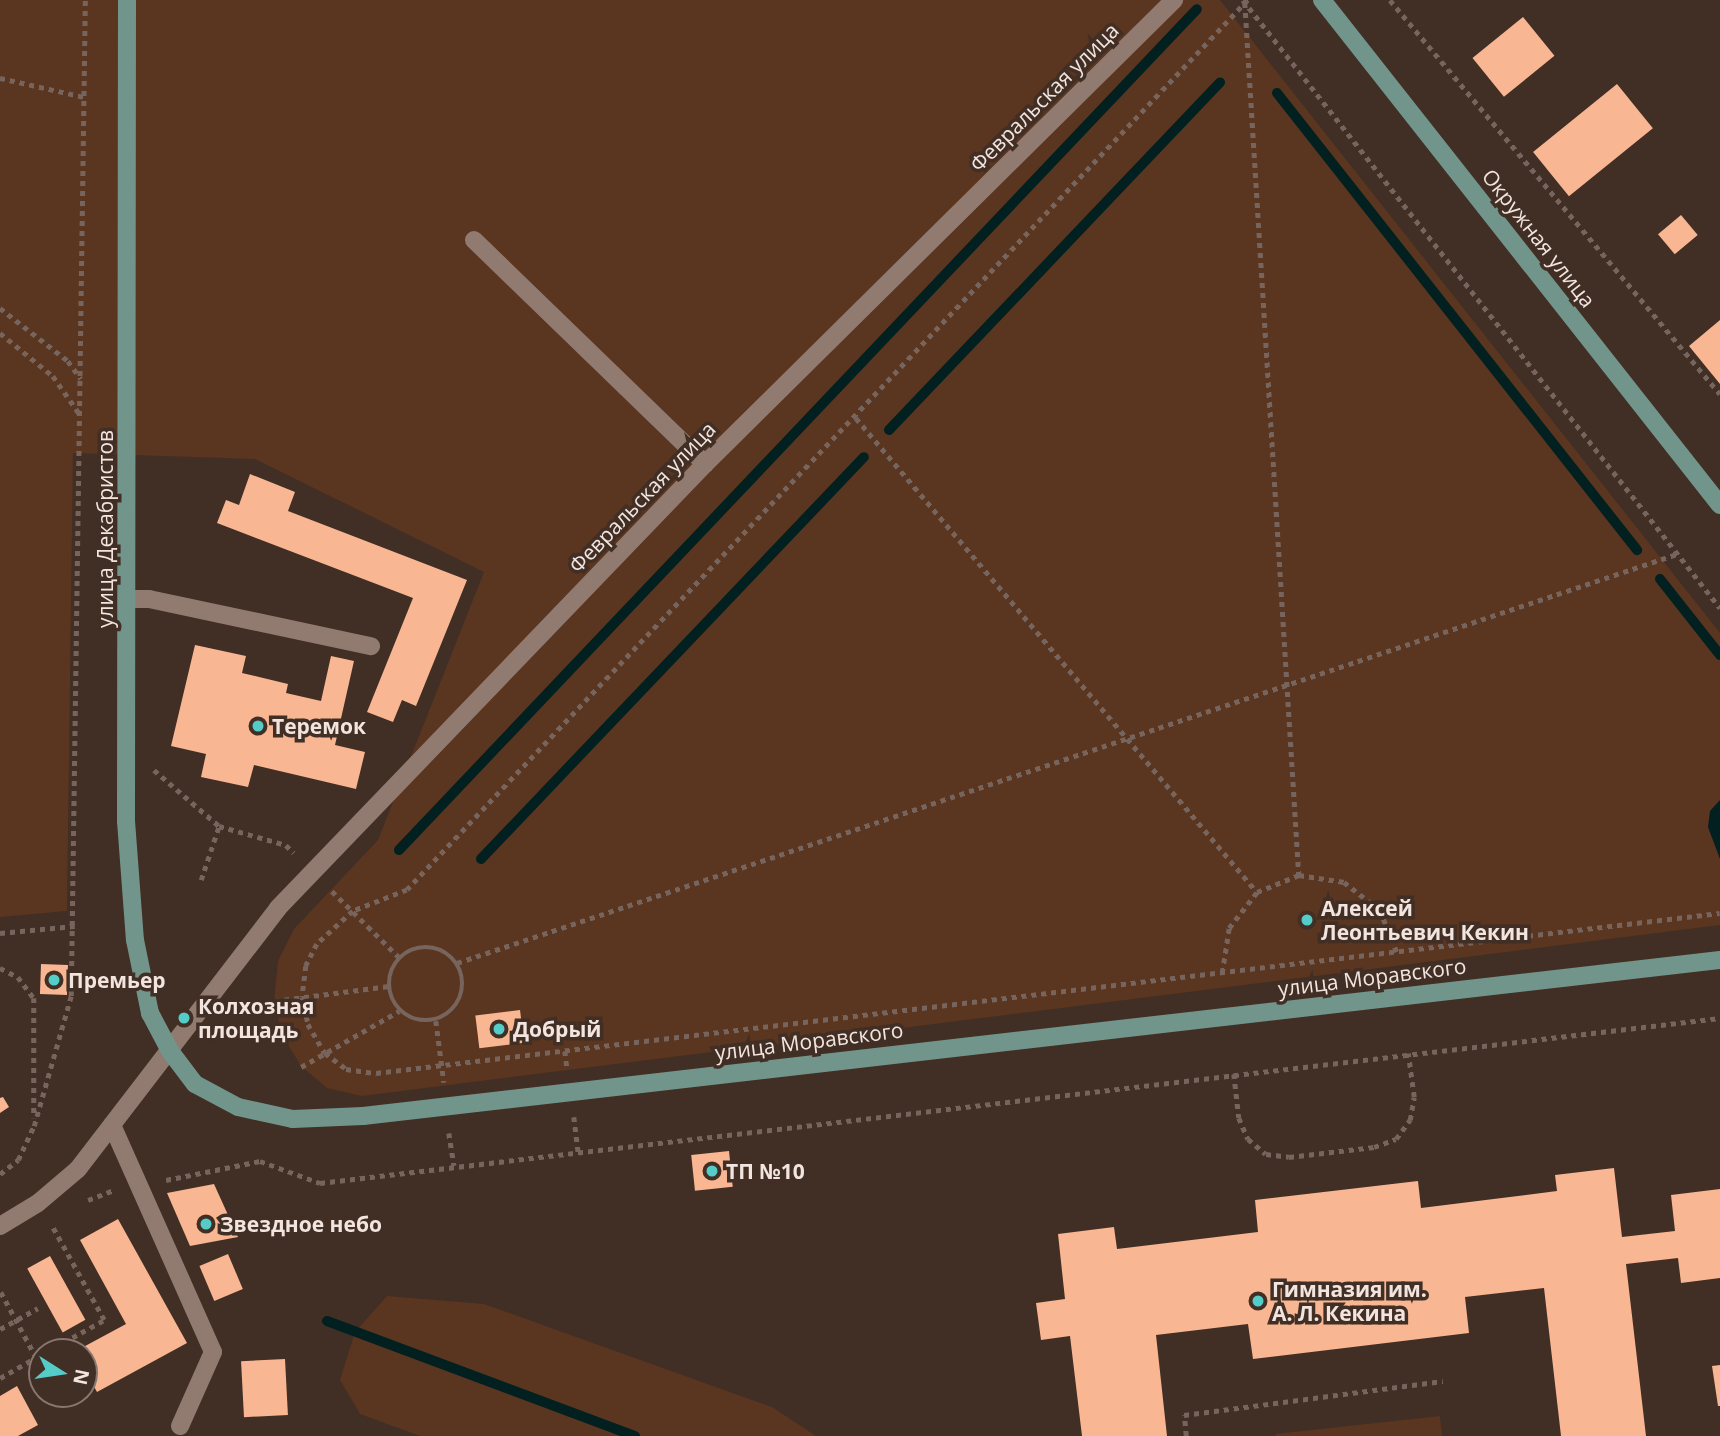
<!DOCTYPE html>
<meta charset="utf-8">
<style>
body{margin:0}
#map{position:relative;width:1720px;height:1436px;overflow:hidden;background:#412e24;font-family:"Open Sans",sans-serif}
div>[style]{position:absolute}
.green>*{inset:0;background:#5a3520}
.water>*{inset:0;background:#01201f}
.stream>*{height:10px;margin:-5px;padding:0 5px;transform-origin:5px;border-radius:5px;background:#01201f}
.building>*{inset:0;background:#f8b692;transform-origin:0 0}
.path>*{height:4.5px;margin-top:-2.25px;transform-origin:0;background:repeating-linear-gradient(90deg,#77655d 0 5px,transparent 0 10px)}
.path>.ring{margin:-2.25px;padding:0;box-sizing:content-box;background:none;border:4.5px solid #77655d;border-radius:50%}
.lane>*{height:18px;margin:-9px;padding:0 9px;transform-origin:9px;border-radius:9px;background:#917b70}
.street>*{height:18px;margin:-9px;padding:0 9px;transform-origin:9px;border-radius:9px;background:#917b70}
.secondary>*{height:18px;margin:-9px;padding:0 9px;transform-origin:9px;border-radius:9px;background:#72958b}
.dots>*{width:19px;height:19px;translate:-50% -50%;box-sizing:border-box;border:4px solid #412e24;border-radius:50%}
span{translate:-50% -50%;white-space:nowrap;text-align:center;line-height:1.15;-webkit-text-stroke:7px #412e24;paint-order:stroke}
.street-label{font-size:21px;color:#f2e5df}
.poi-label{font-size:21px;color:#f2e5df;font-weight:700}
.left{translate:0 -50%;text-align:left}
.north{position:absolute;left:28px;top:1338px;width:70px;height:70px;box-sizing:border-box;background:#412e24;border:2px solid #88776f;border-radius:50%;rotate:102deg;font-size:19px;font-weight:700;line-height:28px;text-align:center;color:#f2e5df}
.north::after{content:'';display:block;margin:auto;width:24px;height:32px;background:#54cdc8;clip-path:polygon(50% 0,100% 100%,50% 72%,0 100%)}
</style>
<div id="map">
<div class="green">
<i style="clip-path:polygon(0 0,1220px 0,1720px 633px,1720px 925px,362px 1096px,327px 1088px,301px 1066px,282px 1035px,274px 1001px,278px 961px,294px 929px,378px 840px,484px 572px,255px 459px,73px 453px,67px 911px,0 917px)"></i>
<i style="clip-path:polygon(387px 1296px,484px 1304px,772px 1407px,816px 1436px,420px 1436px,360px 1414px,340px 1380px,355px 1332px)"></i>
<i style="clip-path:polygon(1440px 1416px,1442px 1436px,1276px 1436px,1275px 1434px)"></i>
</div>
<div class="water">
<i style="clip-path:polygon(1720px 800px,1720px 859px,1708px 827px,1710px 811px)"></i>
</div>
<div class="stream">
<i style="left:1277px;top:93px;width:582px;rotate:51.77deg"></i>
<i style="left:889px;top:430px;width:480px;rotate:-46.4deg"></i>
<i style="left:1660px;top:579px;width:97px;rotate:51.7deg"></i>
<i style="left:399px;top:850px;width:1159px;rotate:-46.5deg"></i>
<i style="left:481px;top:859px;width:555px;rotate:-46.39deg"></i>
<i style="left:327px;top:1321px;width:329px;rotate:20.5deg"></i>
</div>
<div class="building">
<i style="left:1523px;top:17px;width:50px;height:65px;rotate:51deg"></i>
<i style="left:1617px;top:84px;width:57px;height:108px;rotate:51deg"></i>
<i style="left:1681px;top:215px;width:26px;height:30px;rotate:50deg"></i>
<i style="clip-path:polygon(1720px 320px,1720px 384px,1689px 346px)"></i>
<i style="clip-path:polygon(250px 474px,295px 492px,288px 511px,467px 580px,416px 706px,402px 700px,393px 722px,367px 712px,413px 598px,217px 523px,226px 500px,239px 505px)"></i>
<i style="clip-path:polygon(195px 645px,246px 656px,242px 673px,288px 684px,286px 693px,321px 701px,331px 656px,354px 661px,335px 745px,365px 752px,356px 789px,254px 765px,248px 787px,201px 777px,206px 754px,171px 746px)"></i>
<i style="left:41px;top:964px;width:27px;height:30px;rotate:2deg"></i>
<i style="left:520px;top:1010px;width:33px;height:45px;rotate:83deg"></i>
<i style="clip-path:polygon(3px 1097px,9px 1107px,0 1113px,0 1098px)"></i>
<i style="left:729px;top:1151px;width:36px;height:38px;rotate:84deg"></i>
<i style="clip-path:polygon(1614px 1168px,1622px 1237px,1675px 1231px,1671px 1195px,1720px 1189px,1720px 1278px,1681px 1283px,1678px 1258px,1626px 1264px,1646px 1436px,1561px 1436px,1544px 1288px,1465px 1297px,1469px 1333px,1253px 1359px,1248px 1324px,1156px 1335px,1167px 1436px,1082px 1436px,1070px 1336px,1041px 1340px,1036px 1303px,1065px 1299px,1058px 1234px,1114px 1227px,1117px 1249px,1258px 1232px,1255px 1200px,1418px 1181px,1421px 1208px,1557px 1191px,1555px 1175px)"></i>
<i style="clip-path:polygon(214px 1184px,238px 1237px,190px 1246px,167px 1193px)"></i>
<i style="clip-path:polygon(118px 1219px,187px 1343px,97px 1392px,84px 1369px,84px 1352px,74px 1352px,126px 1324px,80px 1240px)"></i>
<i style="left:228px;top:1254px;width:38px;height:31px;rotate:67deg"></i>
<i style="left:50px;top:1256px;width:73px;height:26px;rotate:61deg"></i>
<i style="left:285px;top:1359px;width:56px;height:44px;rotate:87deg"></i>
<i style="clip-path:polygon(1720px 1365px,1720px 1406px,1718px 1406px,1712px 1366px)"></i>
<i style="clip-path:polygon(17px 1386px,38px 1425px,18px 1436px,0 1436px,0 1396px)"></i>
</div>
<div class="path">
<i style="left:1243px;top:0;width:773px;rotate:51.88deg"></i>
<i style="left:1248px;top:0;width:1224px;rotate:133.38deg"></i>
<i style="left:407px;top:890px;width:58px;rotate:158.7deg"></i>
<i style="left:353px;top:911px;width:49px;rotate:137.5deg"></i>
<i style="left:317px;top:944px;width:25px;rotate:117deg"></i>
<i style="left:306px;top:966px;width:31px;rotate:97deg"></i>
<i style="left:302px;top:997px;width:28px;rotate:77deg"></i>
<i style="left:308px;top:1024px;width:34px;rotate:60deg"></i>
<i style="left:325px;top:1053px;width:26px;rotate:37deg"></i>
<i style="left:346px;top:1069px;width:30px;rotate:8deg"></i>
<i style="left:376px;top:1073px;width:1353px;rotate:-6.79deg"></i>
<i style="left:1390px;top:0;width:514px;rotate:50.05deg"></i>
<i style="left:1245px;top:3px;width:874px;rotate:86.46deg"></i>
<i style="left:0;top:78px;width:86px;rotate:12.7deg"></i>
<i style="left:0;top:308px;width:86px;rotate:37.9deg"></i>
<i style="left:68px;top:361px;width:22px;rotate:54deg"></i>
<i style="left:0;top:333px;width:68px;rotate:39.1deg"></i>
<i style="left:53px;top:376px;width:49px;rotate:55deg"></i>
<i style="left:856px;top:418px;width:621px;rotate:49.77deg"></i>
<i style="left:154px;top:770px;width:86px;rotate:40.7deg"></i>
<i style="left:219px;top:826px;width:70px;rotate:15.8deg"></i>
<i style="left:286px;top:845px;width:11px;rotate:45deg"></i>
<i style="left:201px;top:880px;width:57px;rotate:-71.6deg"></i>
<i style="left:332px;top:891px;width:94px;rotate:44.6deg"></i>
<i style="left:0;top:933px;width:75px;rotate:-5.3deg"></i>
<i class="ring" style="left:389px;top:947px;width:69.5px;height:69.5px"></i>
<i style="left:457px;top:963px;width:1287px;rotate:-18.53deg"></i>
<i style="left:0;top:968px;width:20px;rotate:27deg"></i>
<i style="left:18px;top:977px;width:26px;rotate:53deg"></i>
<i style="left:34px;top:998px;width:120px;rotate:90deg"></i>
<i style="left:1222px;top:973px;width:46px;rotate:-81.2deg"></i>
<i style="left:1229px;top:928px;width:46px;rotate:-52.1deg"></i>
<i style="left:1257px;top:892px;width:45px;rotate:-22deg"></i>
<i style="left:1299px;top:875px;width:46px;rotate:8.8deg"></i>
<i style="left:1344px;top:882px;width:46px;rotate:37.9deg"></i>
<i style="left:1380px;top:910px;width:45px;rotate:68deg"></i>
<i style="left:274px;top:1001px;width:116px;rotate:-7.4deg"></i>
<i style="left:436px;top:1021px;width:62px;rotate:82.5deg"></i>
<i style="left:565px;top:1051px;width:16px;rotate:83deg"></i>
<i style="left:301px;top:1067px;width:113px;rotate:-29.7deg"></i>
<i style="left:1234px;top:1074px;width:44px;rotate:83.5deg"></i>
<i style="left:1239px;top:1118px;width:23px;rotate:67deg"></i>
<i style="left:1248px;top:1139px;width:23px;rotate:40deg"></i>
<i style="left:1266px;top:1154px;width:23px;rotate:7deg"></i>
<i style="left:1289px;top:1157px;width:86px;rotate:-6.7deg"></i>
<i style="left:1374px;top:1147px;width:23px;rotate:-20deg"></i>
<i style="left:1396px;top:1139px;width:24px;rotate:-54deg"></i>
<i style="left:1410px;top:1120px;width:23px;rotate:-80deg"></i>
<i style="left:1414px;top:1097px;width:44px;rotate:-97.8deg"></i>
<i style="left:574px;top:1117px;width:35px;rotate:83deg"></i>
<i style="left:449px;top:1133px;width:33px;rotate:81deg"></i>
<i style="left:0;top:1174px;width:23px;rotate:-38deg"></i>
<i style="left:18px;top:1160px;width:38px;rotate:-65deg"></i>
<i style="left:34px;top:1126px;width:135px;rotate:-74.1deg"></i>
<i style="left:71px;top:996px;width:996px;rotate:-89.19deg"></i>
<i style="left:166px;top:1180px;width:96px;rotate:-11.4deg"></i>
<i style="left:260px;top:1161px;width:64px;rotate:20.1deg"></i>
<i style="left:320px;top:1183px;width:1410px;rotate:-6.72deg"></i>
<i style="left:88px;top:1200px;width:26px;rotate:-21deg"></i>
<i style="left:1px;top:1292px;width:74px;rotate:61.7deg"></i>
<i style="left:0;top:1329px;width:43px;rotate:-28.9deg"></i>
<i style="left:46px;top:1352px;width:66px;rotate:-28.9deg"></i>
<i style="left:104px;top:1320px;width:107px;rotate:-119deg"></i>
<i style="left:0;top:1378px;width:48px;rotate:-29.7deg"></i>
<i style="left:1186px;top:1436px;width:21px;rotate:-95deg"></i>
<i style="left:1184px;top:1415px;width:261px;rotate:-7.5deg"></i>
</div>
<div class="lane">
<i style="left:474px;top:240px;width:322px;rotate:44.1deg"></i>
<i style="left:128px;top:599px;width:21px"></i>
<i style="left:149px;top:599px;width:227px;rotate:12deg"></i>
<i style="left:112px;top:1125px;width:248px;rotate:66deg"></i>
<i style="left:213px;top:1352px;width:81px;rotate:114deg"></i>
</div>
<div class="street">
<i style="left:0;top:1226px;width:44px;rotate:-31.2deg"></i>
<i style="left:38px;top:1203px;width:52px;rotate:-40.4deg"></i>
<i style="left:78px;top:1169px;width:329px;rotate:-52.5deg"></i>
<i style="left:278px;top:908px;width:616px;rotate:-46.12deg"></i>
<i style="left:705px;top:464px;width:660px;rotate:-44.69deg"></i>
</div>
<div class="secondary">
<i style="left:127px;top:0;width:821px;rotate:90.07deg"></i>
<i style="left:126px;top:821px;width:119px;rotate:85.7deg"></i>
<i style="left:135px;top:940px;width:75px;rotate:78.4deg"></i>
<i style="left:150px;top:1013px;width:43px;rotate:62.2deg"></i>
<i style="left:170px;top:1051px;width:41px;rotate:52.9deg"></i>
<i style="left:195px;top:1084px;width:49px;rotate:28.1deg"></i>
<i style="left:238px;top:1107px;width:56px;rotate:12.3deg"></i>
<i style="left:293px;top:1119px;width:70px;rotate:-2.5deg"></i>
<i style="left:363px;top:1116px;width:1366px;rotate:-6.56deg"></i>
<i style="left:1322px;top:0;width:643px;rotate:51.76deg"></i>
</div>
<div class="dots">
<i style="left:258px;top:726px;background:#54cdc8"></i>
<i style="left:1307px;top:920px;background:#54cdc8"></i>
<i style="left:54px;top:980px;background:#54cdc8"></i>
<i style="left:184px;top:1018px;background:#54cdc8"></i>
<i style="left:499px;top:1029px;background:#54cdc8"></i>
<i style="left:712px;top:1171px;background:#54cdc8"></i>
<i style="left:206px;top:1224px;background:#54cdc8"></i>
<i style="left:1258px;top:1301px;background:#54cdc8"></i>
</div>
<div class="street-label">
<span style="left:1044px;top:97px;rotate:-45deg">Февральская улица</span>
<span style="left:1539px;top:238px;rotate:52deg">Окружная улица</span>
<span style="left:642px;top:497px;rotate:-46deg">Февральская улица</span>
<span style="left:105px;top:529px;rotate:-90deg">улица Декабристов</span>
<span style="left:1372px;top:977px;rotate:-7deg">улица Моравского</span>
<span style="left:809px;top:1041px;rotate:-7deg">улица Моравского</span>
</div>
<div class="poi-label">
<span class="left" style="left:272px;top:726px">Теремок</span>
<span class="left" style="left:1321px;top:920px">Алексей<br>Леонтьевич Кекин</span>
<span class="left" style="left:68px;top:980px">Премьер</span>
<span class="left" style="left:198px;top:1018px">Колхозная<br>площадь</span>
<span class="left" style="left:513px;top:1029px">Добрый</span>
<span class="left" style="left:726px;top:1171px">ТП №10</span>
<span class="left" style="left:220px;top:1224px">Звездное небо</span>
<span class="left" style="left:1272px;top:1301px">Гимназия им.<br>А. Л. Кекина</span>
</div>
<div class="north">N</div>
</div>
